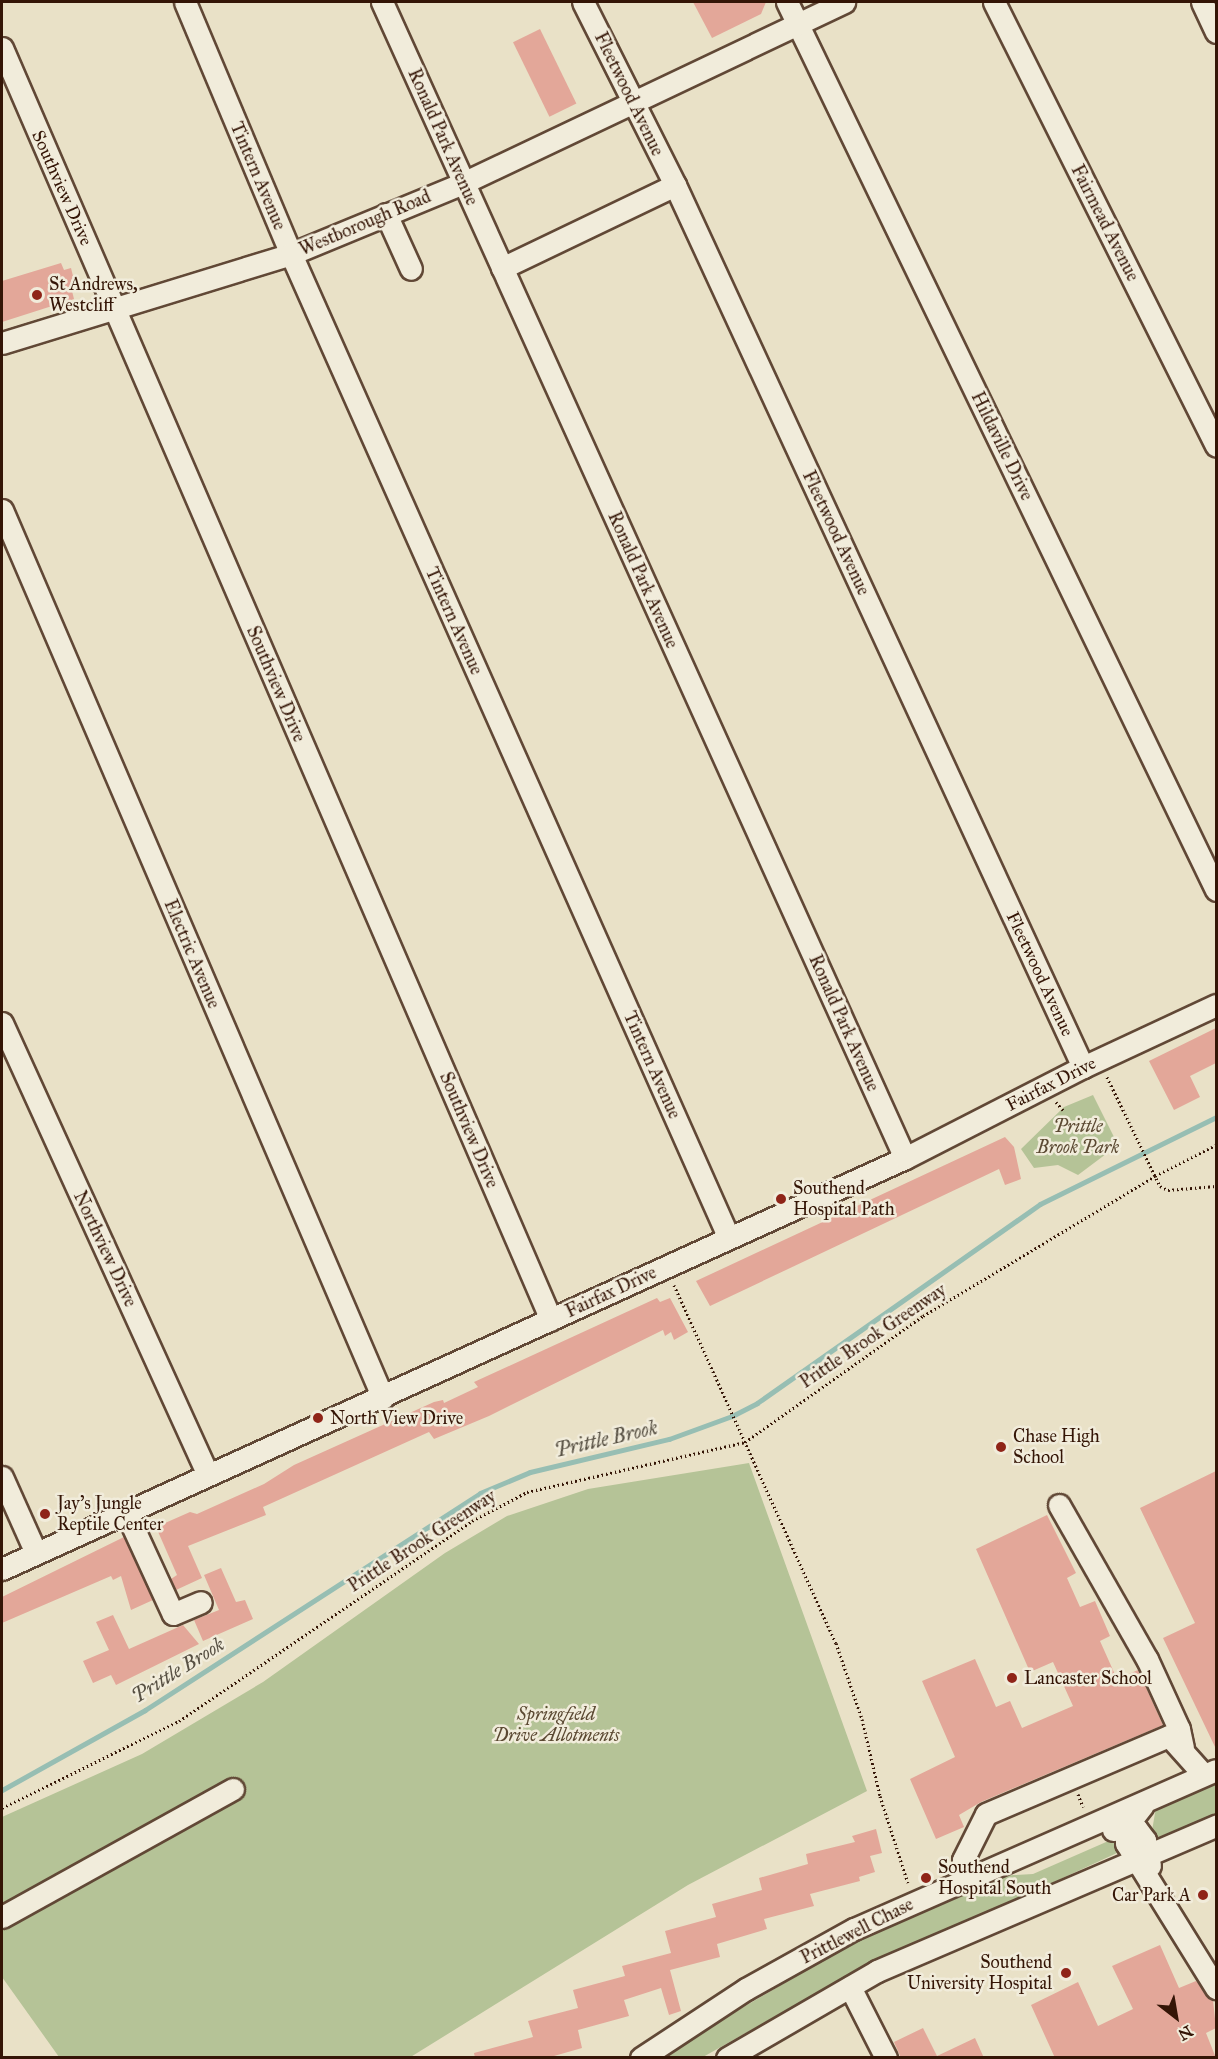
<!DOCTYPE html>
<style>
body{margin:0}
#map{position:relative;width:1218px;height:2059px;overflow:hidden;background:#e9e1c7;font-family:"IM FELL Great Primer",serif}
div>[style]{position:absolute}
.green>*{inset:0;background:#b5c397}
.stream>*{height:5px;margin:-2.5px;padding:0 2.5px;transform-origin:2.5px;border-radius:2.5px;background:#97beb3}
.building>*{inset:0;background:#e3a799;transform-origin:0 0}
.path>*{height:3px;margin-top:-1.5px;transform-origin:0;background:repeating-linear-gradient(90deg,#341506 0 1.5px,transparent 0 4.5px)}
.roads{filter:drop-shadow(2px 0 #614836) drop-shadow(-2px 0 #614836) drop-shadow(0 2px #614836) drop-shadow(0 -2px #614836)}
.minor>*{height:21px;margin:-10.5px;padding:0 10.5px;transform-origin:10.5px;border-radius:10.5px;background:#f1ecdb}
.dots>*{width:16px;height:16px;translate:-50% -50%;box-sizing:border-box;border:3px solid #f1ecdb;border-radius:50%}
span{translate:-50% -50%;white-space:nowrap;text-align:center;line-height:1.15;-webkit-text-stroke:5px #f1ecdb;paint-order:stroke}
.street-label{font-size:18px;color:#341506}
.poi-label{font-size:18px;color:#341506}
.left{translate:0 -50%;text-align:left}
.right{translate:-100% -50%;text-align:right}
.park-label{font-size:18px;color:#5b4932;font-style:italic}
.water-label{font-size:20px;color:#575043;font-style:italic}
.frame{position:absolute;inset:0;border:3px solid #341506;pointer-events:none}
.north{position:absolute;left:1146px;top:1987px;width:60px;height:60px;-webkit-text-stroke:4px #f1ecdb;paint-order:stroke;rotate:149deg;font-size:16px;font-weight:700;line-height:24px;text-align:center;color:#341506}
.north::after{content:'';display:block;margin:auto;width:21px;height:27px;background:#341506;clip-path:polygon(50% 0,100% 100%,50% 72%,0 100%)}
</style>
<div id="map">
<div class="green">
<i style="clip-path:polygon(1093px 1095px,1118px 1145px,1078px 1175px,1058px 1165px,1034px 1168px,1021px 1149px,1064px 1107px)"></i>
<i style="clip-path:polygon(749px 1463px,867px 1791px,688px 1885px,409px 2058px,59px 2057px,2px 1977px,2px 1817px,142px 1754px,263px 1682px,445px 1553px,507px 1516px,588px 1489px)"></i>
<i style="clip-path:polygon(1216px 1783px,1216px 1814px,1156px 1838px,1152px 1831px,1156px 1807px)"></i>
<i style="clip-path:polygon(1113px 1839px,1117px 1853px,833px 1984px,703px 2057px,657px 2058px,868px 1934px,997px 1876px,1033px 1874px)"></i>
</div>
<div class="stream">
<i style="left:2px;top:1790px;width:164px;rotate:-29.2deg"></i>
<i style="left:145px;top:1710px;width:399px;rotate:-32.9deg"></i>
<i style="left:480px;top:1493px;width:54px;rotate:-22.8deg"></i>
<i style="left:530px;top:1472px;width:143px;rotate:-13.4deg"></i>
<i style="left:669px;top:1439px;width:67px;rotate:-20.1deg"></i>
<i style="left:732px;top:1416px;width:28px;rotate:-27deg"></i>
<i style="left:757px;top:1403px;width:346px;rotate:-35.1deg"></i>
<i style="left:1040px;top:1204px;width:196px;rotate:-26.3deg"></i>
</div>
<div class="building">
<i style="clip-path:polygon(693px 2px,766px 2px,761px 14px,712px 38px)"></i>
<i style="left:540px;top:29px;width:83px;height:30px;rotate:64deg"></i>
<i style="clip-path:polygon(61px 263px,64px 270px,71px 268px,73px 276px,78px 289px,72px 291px,74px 299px,2px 322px,2px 281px)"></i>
<i style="clip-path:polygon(1216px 1028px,1216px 1063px,1190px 1076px,1200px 1097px,1174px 1110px,1149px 1061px)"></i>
<i style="clip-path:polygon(1005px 1137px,1014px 1147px,1021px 1179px,1005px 1185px,999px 1169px,710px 1306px,696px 1281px)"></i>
<i style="clip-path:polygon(657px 1298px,660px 1302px,670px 1298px,688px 1332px,674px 1340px,671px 1332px,665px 1336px,663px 1330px,489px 1416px,434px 1439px,429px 1432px,263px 1507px,266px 1515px,188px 1546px,202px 1578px,176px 1590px,171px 1579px,177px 1575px,156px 1527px,190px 1512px,197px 1514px,264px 1484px,294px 1465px,434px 1402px,443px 1400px,444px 1403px,478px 1387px,474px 1382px)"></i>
<i style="clip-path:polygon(1216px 1471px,1216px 1749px,1163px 1638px,1195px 1623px,1140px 1508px)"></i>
<i style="clip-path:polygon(1047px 1515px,1076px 1573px,1067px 1578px,1080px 1607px,1095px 1601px,1110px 1636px,1100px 1641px,1117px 1679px,1138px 1670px,1163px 1725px,981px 1802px,959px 1815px,964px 1827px,936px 1839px,910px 1779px,955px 1757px,922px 1681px,975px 1659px,996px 1707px,1010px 1701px,1022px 1728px,1073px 1706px,1053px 1662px,1030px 1672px,976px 1549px)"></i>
<i style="clip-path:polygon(124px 1537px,153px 1600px,131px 1610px,121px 1576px,113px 1580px,111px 1576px,2px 1623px,2px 1597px)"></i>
<i style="clip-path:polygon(221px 1568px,236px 1602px,245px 1600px,253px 1619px,203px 1641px,194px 1620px,219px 1610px,204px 1575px)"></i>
<i style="clip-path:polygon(113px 1615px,129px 1649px,183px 1625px,199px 1644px,116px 1685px,111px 1675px,93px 1683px,83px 1661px,109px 1650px,96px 1622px)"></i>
<i style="clip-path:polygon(876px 1829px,882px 1853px,870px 1856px,875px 1872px,859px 1877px,860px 1881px,810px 1894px,814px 1906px,764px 1919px,767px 1929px,717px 1944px,720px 1957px,670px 1970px,681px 2011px,669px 2015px,661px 1988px,624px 2000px,629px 2016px,578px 2030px,582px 2048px,547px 2058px,475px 2058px,474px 2053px,533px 2037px,528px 2021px,578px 2008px,573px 1990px,625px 1976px,622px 1966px,671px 1953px,665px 1931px,716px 1917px,712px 1904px,762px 1890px,759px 1878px,808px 1864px,806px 1854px,855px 1842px,852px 1836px)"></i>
<i style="clip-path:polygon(1160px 1945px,1179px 1988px,1196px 1981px,1213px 2000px,1216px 2028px,1206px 2033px,1216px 2058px,1055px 2058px,1031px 2005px,1078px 1982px,1098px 2026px,1133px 2009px,1112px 1966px)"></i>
<i style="clip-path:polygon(923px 2028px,937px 2056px,975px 2038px,984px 2058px,901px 2058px,894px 2042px)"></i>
</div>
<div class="path">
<i style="left:1107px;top:1077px;width:121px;rotate:64.1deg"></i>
<i style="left:1160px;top:1186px;width:9px;rotate:27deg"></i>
<i style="left:1168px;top:1190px;width:48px;rotate:-4.8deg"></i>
<i style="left:1056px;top:1102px;width:11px;rotate:49deg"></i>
<i style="left:674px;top:1285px;width:393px;rotate:65.7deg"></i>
<i style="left:836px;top:1643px;width:80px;rotate:71.1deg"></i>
<i style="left:862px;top:1719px;width:79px;rotate:76.8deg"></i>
<i style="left:880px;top:1796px;width:91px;rotate:72.2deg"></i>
<i style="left:1078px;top:1794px;width:14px;rotate:69deg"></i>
<i style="left:2px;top:1808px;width:197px;rotate:-26.2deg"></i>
<i style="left:179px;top:1721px;width:355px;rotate:-34.3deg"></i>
<i style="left:472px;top:1521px;width:62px;rotate:-27.8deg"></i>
<i style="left:527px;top:1492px;width:224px;rotate:-12.9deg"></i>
<i style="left:745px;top:1442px;width:218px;rotate:-35.3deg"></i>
<i style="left:923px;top:1316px;width:271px;rotate:-31.1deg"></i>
<i style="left:1155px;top:1176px;width:68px;rotate:-26.9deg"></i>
</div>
<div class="roads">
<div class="minor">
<i style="left:185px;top:2px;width:273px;rotate:67.2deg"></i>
<i style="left:291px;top:254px;width:1077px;rotate:66.01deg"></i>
<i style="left:382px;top:2px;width:1269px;rotate:65.66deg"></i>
<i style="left:583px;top:2px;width:205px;rotate:63.3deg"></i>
<i style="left:675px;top:185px;width:972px;rotate:65.18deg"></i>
<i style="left:787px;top:2px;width:986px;rotate:64.21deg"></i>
<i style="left:994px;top:2px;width:496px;rotate:63.4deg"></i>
<i style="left:1202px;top:2px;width:33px;rotate:65deg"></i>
<i style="left:2px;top:48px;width:1385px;rotate:66.65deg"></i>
<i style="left:386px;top:214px;width:60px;rotate:65.6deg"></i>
<i style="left:502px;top:268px;width:192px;rotate:-25.6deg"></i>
<i style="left:2px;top:343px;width:302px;rotate:-17.1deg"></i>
<i style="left:291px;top:254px;width:186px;rotate:-22.4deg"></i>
<i style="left:463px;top:183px;width:422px;rotate:-25.4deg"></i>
<i style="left:2px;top:510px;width:966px;rotate:66.78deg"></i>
<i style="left:2px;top:1023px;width:496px;rotate:65.5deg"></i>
<i style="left:2px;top:1477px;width:83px;rotate:65.9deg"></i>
<i style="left:1059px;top:1505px;width:177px;rotate:60.3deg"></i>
<i style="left:1147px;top:1659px;width:77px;rotate:65.4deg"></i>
<i style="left:1179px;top:1729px;width:19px;rotate:78deg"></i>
<i style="left:126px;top:1512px;width:112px;rotate:65.3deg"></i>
<i style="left:173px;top:1614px;width:30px;rotate:-23deg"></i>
<i style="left:2px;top:1569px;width:992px;rotate:-24.47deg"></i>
<i style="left:905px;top:1158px;width:200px;rotate:-27.1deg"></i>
<i style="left:1083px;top:1067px;width:147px;rotate:-25deg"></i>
<i style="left:1143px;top:1805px;width:28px;rotate:128deg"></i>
<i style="left:1126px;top:1827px;width:16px;rotate:90deg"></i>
<i style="left:1126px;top:1843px;width:171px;rotate:58.2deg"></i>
<i style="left:1113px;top:1830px;width:23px;rotate:-5deg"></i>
<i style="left:1136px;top:1828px;width:15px;rotate:53deg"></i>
<i style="left:1145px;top:1840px;width:26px;rotate:79deg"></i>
<i style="left:965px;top:1880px;width:20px;rotate:-96deg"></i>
<i style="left:963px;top:1860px;width:51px;rotate:-63.4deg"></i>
<i style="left:986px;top:1814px;width:199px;rotate:-23.1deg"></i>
<i style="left:1169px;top:1736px;width:52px;rotate:48.1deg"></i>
<i style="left:2px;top:1917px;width:264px;rotate:-29deg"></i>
<i style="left:850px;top:1987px;width:80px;rotate:63.1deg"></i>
<i style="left:641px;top:2058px;width:126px;rotate:-33.3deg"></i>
<i style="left:746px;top:1989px;width:124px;rotate:-29.1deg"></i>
<i style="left:854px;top:1929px;width:395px;rotate:-23.7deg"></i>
<i style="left:727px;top:2058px;width:173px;rotate:-30.1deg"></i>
<i style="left:877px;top:1971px;width:369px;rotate:-23.2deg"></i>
</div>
</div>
<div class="dots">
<i style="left:37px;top:295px;background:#8f2418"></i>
<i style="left:781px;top:1199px;background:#8f2418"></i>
<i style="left:318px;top:1418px;background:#8f2418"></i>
<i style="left:1001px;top:1447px;background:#8f2418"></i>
<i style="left:45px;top:1514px;background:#8f2418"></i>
<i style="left:1012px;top:1678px;background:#8f2418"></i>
<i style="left:926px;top:1878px;background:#8f2418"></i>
<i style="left:1203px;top:1895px;background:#8f2418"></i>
<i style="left:1066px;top:1973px;background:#8f2418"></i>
</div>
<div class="street-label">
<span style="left:629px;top:94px;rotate:64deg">Fleetwood Avenue</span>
<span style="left:443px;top:137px;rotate:66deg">Ronald Park Avenue</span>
<span style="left:258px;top:176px;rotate:67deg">Tintern Avenue</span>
<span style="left:62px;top:188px;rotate:66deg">Southview Drive</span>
<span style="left:365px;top:223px;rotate:-23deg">Westborough Road</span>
<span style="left:1105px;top:223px;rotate:63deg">Fairmead Avenue</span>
<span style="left:1002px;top:446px;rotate:64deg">Hildaville Drive</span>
<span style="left:836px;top:533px;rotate:65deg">Fleetwood Avenue</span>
<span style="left:643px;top:580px;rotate:66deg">Ronald Park Avenue</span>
<span style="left:454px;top:621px;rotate:66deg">Tintern Avenue</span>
<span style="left:276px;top:684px;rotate:67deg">Southview Drive</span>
<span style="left:192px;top:954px;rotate:67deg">Electric Avenue</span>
<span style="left:1040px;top:974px;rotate:65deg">Fleetwood Avenue</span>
<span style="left:844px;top:1023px;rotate:66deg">Ronald Park Avenue</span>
<span style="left:652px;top:1065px;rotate:66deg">Tintern Avenue</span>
<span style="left:1051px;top:1084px;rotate:-27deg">Fairfax Drive</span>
<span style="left:469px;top:1130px;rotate:67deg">Southview Drive</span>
<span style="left:105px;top:1249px;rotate:65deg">Northview Drive</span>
<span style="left:611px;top:1292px;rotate:-25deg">Fairfax Drive</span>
<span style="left:873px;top:1336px;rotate:-34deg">Prittle Brook Greenway</span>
<span style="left:422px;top:1541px;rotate:-33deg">Prittle Brook Greenway</span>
<span style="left:857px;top:1931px;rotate:-27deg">Prittlewell Chase</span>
</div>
<div class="poi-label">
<span class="left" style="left:49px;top:295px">St Andrews,<br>Westcliff</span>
<span class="left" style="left:793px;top:1199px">Southend<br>Hospital Path</span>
<span class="left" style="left:330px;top:1418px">North View Drive</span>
<span class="left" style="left:1013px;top:1447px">Chase High<br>School</span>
<span class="left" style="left:57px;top:1514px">Jay's Jungle<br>Reptile Center</span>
<span class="left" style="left:1024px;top:1678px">Lancaster School</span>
<span class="left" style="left:938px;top:1878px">Southend<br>Hospital South</span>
<span class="right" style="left:1191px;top:1895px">Car Park A</span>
<span class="right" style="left:1052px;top:1973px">Southend<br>University Hospital</span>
</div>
<div class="park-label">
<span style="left:1078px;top:1137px">Prittle<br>Brook Park</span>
<span style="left:556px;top:1725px">Springfield<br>Drive Allotments</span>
</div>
<div class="water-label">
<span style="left:606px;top:1439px;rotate:-13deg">Prittle Brook</span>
<span style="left:178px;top:1670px;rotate:-32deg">Prittle Brook</span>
</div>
<div class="frame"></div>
<div class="north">N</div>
</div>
